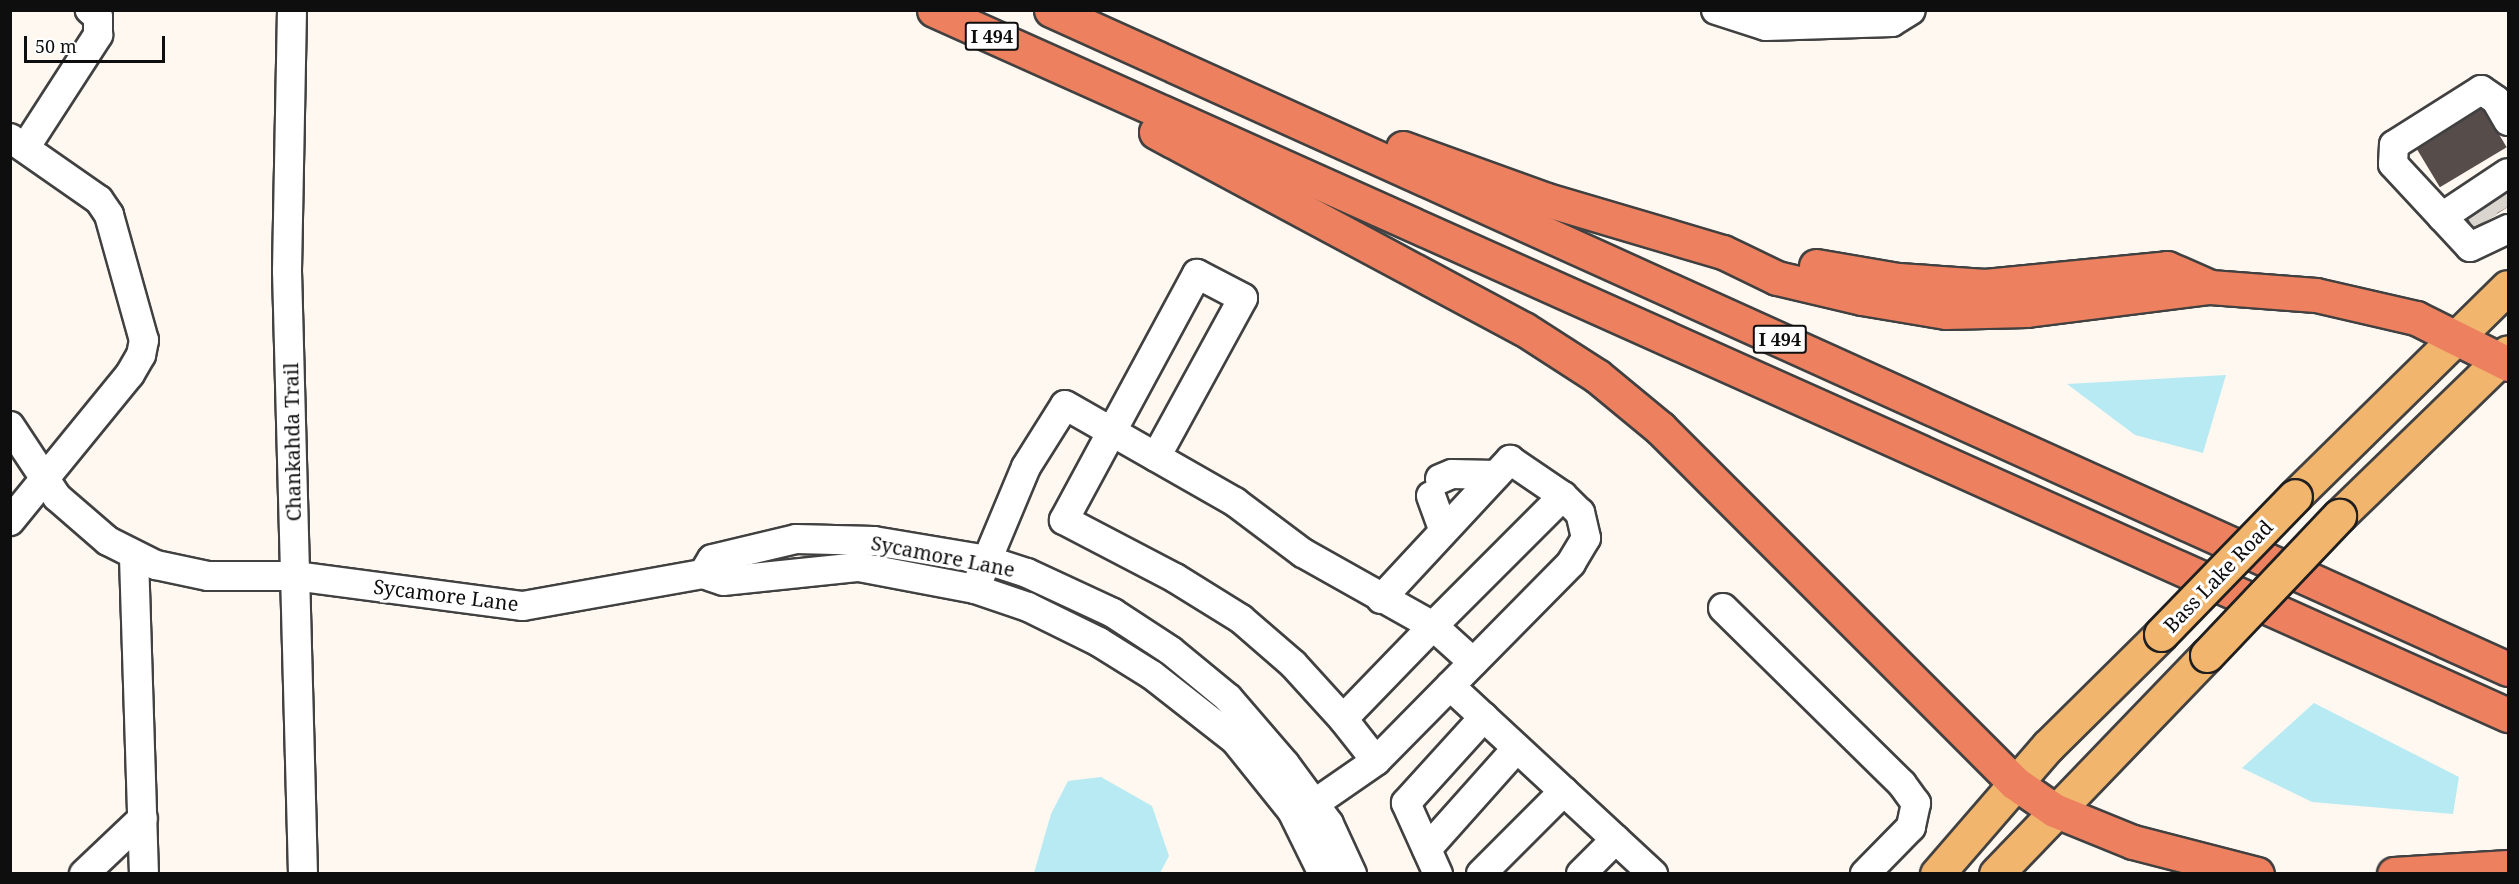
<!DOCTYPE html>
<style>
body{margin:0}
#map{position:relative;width:2519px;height:884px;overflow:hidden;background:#fef8f0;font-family:"Noto Serif",serif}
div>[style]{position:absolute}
.water>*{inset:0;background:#b7eaf3}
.building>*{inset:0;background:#564d4b;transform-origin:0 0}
.minor-tunnel>*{height:28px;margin-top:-14px;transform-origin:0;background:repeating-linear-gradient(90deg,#dad5ce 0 28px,transparent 0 42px)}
.roads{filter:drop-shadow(2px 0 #414141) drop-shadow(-2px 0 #414141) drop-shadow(0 2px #414141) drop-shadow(0 -2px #414141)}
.minor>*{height:28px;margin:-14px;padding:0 14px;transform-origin:14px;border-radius:14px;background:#fff}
.major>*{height:33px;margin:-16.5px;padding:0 16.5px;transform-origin:16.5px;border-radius:16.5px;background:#f2b56d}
.highway>*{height:33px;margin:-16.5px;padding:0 16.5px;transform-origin:16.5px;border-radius:16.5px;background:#ed815f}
.bridges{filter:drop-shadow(2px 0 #1f1f1f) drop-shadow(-2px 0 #1f1f1f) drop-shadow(0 2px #1f1f1f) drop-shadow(0 -2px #1f1f1f)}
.major-bridge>*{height:33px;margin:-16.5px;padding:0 16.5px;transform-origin:16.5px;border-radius:16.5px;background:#f2b56d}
span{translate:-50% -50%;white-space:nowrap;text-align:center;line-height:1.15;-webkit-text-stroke:6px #fff;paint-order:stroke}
.shield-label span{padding:2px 4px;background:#fff;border:2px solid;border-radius:4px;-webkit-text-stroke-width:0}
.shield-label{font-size:18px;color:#0e0e0e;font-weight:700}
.street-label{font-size:20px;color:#0e0e0e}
.frame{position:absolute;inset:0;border:12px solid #0e0e0e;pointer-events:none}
.scale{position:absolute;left:24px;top:36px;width:141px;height:27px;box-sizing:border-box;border:3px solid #0e0e0e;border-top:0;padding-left:8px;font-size:18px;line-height:21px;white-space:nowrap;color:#0e0e0e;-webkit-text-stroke:4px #fff;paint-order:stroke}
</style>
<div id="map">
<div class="water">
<i style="clip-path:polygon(2226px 375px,2203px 453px,2135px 435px,2067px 384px)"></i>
<i style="clip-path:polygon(2314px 703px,2459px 777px,2453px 814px,2312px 802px,2242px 768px)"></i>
<i style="clip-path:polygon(1101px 777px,1152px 806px,1169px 856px,1160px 873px,1034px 873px,1051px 814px,1068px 781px)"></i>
</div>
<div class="building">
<i style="left:2482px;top:106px;width:48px;height:78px;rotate:59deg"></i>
<i style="clip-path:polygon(2508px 185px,2508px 207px,2469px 231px,2459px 216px)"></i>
</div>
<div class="minor-tunnel">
<i style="left:2496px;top:193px;width:18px;rotate:61deg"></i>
<i style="left:2477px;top:205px;width:18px;rotate:63deg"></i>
</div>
<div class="roads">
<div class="minor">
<i style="left:292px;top:10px;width:261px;rotate:91.1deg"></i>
<i style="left:287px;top:271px;width:603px;rotate:88.48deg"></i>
<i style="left:1716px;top:10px;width:52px;rotate:17.7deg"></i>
<i style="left:1766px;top:26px;width:126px;rotate:-1.8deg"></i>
<i style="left:1892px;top:22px;width:22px;rotate:-32deg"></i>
<i style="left:2508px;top:121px;width:24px;rotate:-120deg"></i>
<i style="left:2496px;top:100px;width:18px;rotate:-146deg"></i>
<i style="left:2481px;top:90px;width:103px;rotate:147.7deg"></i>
<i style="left:2394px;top:145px;width:19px;rotate:93deg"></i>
<i style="left:2393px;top:164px;width:113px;rotate:47.1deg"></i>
<i style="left:2470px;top:247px;width:42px;rotate:-25.3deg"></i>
<i style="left:10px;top:138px;width:108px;rotate:34.9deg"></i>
<i style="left:99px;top:200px;width:18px;rotate:56deg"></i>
<i style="left:109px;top:215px;width:130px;rotate:74.4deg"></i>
<i style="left:144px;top:340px;width:15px;rotate:101deg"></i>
<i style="left:141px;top:355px;width:22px;rotate:120deg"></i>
<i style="left:130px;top:374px;width:190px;rotate:129.2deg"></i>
<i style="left:25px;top:148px;width:135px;rotate:-57.1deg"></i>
<i style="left:98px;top:35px;width:18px;rotate:-90deg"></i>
<i style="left:98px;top:17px;width:11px;rotate:-139deg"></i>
<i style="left:2442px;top:217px;width:79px;rotate:-33.7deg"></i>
<i style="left:10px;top:426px;width:85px;rotate:56.5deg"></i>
<i style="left:57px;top:497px;width:67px;rotate:40.8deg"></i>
<i style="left:108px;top:541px;width:54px;rotate:26.6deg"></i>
<i style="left:156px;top:565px;width:53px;rotate:11.9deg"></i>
<i style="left:208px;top:576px;width:87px"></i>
<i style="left:295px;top:576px;width:230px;rotate:7.5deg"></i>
<i style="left:523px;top:606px;width:183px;rotate:-10.1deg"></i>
<i style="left:703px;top:574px;width:21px;rotate:19deg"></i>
<i style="left:723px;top:581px;width:137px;rotate:-5.9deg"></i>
<i style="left:859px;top:567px;width:118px;rotate:10.7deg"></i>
<i style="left:975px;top:589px;width:56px;rotate:18.8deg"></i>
<i style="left:1028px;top:607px;width:79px;rotate:26.2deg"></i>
<i style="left:1099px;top:642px;width:62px;rotate:31.9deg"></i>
<i style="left:1152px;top:675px;width:105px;rotate:38.1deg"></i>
<i style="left:1235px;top:740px;width:91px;rotate:51.2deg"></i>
<i style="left:1292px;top:811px;width:70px;rotate:63.8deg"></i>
<i style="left:1156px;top:457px;width:181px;rotate:-61.3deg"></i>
<i style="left:1243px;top:298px;width:52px;rotate:-152.4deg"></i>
<i style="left:1197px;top:274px;width:280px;rotate:118.4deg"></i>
<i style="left:1064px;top:520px;width:125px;rotate:27.6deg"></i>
<i style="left:1175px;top:578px;width:78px;rotate:31.8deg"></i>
<i style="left:1241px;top:619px;width:69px;rotate:40.9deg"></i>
<i style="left:1293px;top:664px;width:74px;rotate:47.7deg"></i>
<i style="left:1440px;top:479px;width:13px;rotate:-23deg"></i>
<i style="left:1452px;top:474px;width:44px;rotate:1.3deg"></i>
<i style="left:1431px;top:496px;width:37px;rotate:70deg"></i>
<i style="left:134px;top:557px;width:317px;rotate:88.2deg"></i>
<i style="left:703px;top:574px;width:17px;rotate:-59deg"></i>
<i style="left:712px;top:559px;width:86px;rotate:-13.4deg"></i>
<i style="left:796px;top:539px;width:78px;rotate:1.5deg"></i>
<i style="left:874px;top:541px;width:115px;rotate:9.5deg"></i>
<i style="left:987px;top:560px;width:42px;rotate:18deg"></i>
<i style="left:1027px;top:573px;width:95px;rotate:24.9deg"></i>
<i style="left:1113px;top:613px;width:69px;rotate:33.2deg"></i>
<i style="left:1171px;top:651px;width:74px;rotate:39.5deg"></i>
<i style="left:1228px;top:698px;width:87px;rotate:49.2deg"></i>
<i style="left:1285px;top:764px;width:74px;rotate:53.7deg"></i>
<i style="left:1329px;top:824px;width:55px;rotate:65.3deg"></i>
<i style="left:975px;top:589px;width:132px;rotate:-67.3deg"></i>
<i style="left:1026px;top:467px;width:73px;rotate:-57.8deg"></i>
<i style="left:1065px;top:405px;width:196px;rotate:29.7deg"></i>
<i style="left:1235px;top:502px;width:85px;rotate:36.9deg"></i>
<i style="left:1303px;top:553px;width:149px;rotate:29.3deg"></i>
<i style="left:1433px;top:626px;width:129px;rotate:134.1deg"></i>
<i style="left:1343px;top:719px;width:53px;rotate:51.8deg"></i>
<i style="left:1376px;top:761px;width:98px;rotate:145.3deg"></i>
<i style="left:1381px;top:599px;width:190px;rotate:-47.1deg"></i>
<i style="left:1510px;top:460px;width:64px;rotate:34.2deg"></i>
<i style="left:1563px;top:496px;width:184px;rotate:135deg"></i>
<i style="left:1433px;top:626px;width:54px;rotate:42deg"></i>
<i style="left:1723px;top:608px;width:251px;rotate:44.5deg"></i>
<i style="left:1902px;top:784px;width:24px;rotate:54deg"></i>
<i style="left:1916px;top:803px;width:25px;rotate:102deg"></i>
<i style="left:1911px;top:827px;width:66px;rotate:134.4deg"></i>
<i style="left:1450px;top:686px;width:277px;rotate:42.8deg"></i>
<i style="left:1376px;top:761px;width:278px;rotate:-45.4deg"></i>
<i style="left:1571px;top:563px;width:29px;rotate:-59deg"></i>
<i style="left:1586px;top:538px;width:26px;rotate:-103deg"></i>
<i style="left:1580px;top:513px;width:24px;rotate:-135deg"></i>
<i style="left:1427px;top:849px;width:135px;rotate:-48.3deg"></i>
<i style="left:84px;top:874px;width:81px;rotate:-43.5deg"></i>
<i style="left:1438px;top:874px;width:78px;rotate:-114.3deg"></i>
<i style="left:1406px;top:803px;width:116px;rotate:-47.8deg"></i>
<i style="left:1481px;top:874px;width:117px;rotate:-45deg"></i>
<i style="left:1581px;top:874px;width:49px;rotate:-45deg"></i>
</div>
<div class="major">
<i style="left:2295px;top:496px;width:298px;rotate:-44.5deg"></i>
<i style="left:2339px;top:516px;width:235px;rotate:-44.1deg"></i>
<i style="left:1937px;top:874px;width:169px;rotate:-49.1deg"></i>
<i style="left:2048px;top:746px;width:159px;rotate:-44.7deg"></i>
<i style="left:1996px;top:874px;width:304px;rotate:-46.1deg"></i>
</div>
<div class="highway">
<i style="left:934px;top:10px;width:1725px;rotate:24.13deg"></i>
<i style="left:1051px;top:10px;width:1599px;rotate:24.34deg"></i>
<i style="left:1156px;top:132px;width:417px;rotate:28.2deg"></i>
<i style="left:1524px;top:329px;width:87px;rotate:32.8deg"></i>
<i style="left:1597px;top:376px;width:82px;rotate:39.5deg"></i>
<i style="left:1660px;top:428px;width:502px;rotate:45deg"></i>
<i style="left:2015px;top:783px;width:47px;rotate:34.7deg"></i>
<i style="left:2054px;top:810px;width:85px;rotate:22.1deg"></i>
<i style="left:2133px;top:842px;width:128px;rotate:14.5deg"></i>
<i style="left:1403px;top:148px;width:153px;rotate:19.9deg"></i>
<i style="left:1547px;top:200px;width:184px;rotate:16.5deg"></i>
<i style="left:1723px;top:252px;width:60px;rotate:25.7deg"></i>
<i style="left:1777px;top:278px;width:87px;rotate:13.2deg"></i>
<i style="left:1862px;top:298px;width:85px;rotate:9.5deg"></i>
<i style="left:1946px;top:312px;width:81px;rotate:-1.4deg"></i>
<i style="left:2027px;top:310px;width:184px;rotate:-7.2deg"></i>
<i style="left:2210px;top:287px;width:106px;rotate:4.3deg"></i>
<i style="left:2316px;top:295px;width:103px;rotate:13deg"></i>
<i style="left:2416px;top:318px;width:103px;rotate:26.6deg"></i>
<i style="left:1816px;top:266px;width:83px;rotate:9.7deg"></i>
<i style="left:1898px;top:280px;width:87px;rotate:3.9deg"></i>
<i style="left:1985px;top:286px;width:183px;rotate:-5.6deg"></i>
<i style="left:2167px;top:268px;width:47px;rotate:23.8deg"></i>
<i style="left:2394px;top:874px;width:114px;rotate:-3.5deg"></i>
</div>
</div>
<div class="bridges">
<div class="major-bridge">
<i style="left:2161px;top:634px;width:192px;rotate:-45.8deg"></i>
<i style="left:2207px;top:655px;width:192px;rotate:-46.5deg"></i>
</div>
</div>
<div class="shield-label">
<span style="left:992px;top:36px">I 494</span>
<span style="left:1780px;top:339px">I 494</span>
</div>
<div class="street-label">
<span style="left:292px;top:442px;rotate:-91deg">Chankahda Trail</span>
<span style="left:943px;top:556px;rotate:11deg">Sycamore Lane</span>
<span style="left:2218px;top:576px;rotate:-46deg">Bass Lake Road</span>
<span style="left:446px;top:595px;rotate:7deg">Sycamore Lane</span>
</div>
<div class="frame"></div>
<div class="scale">50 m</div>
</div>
